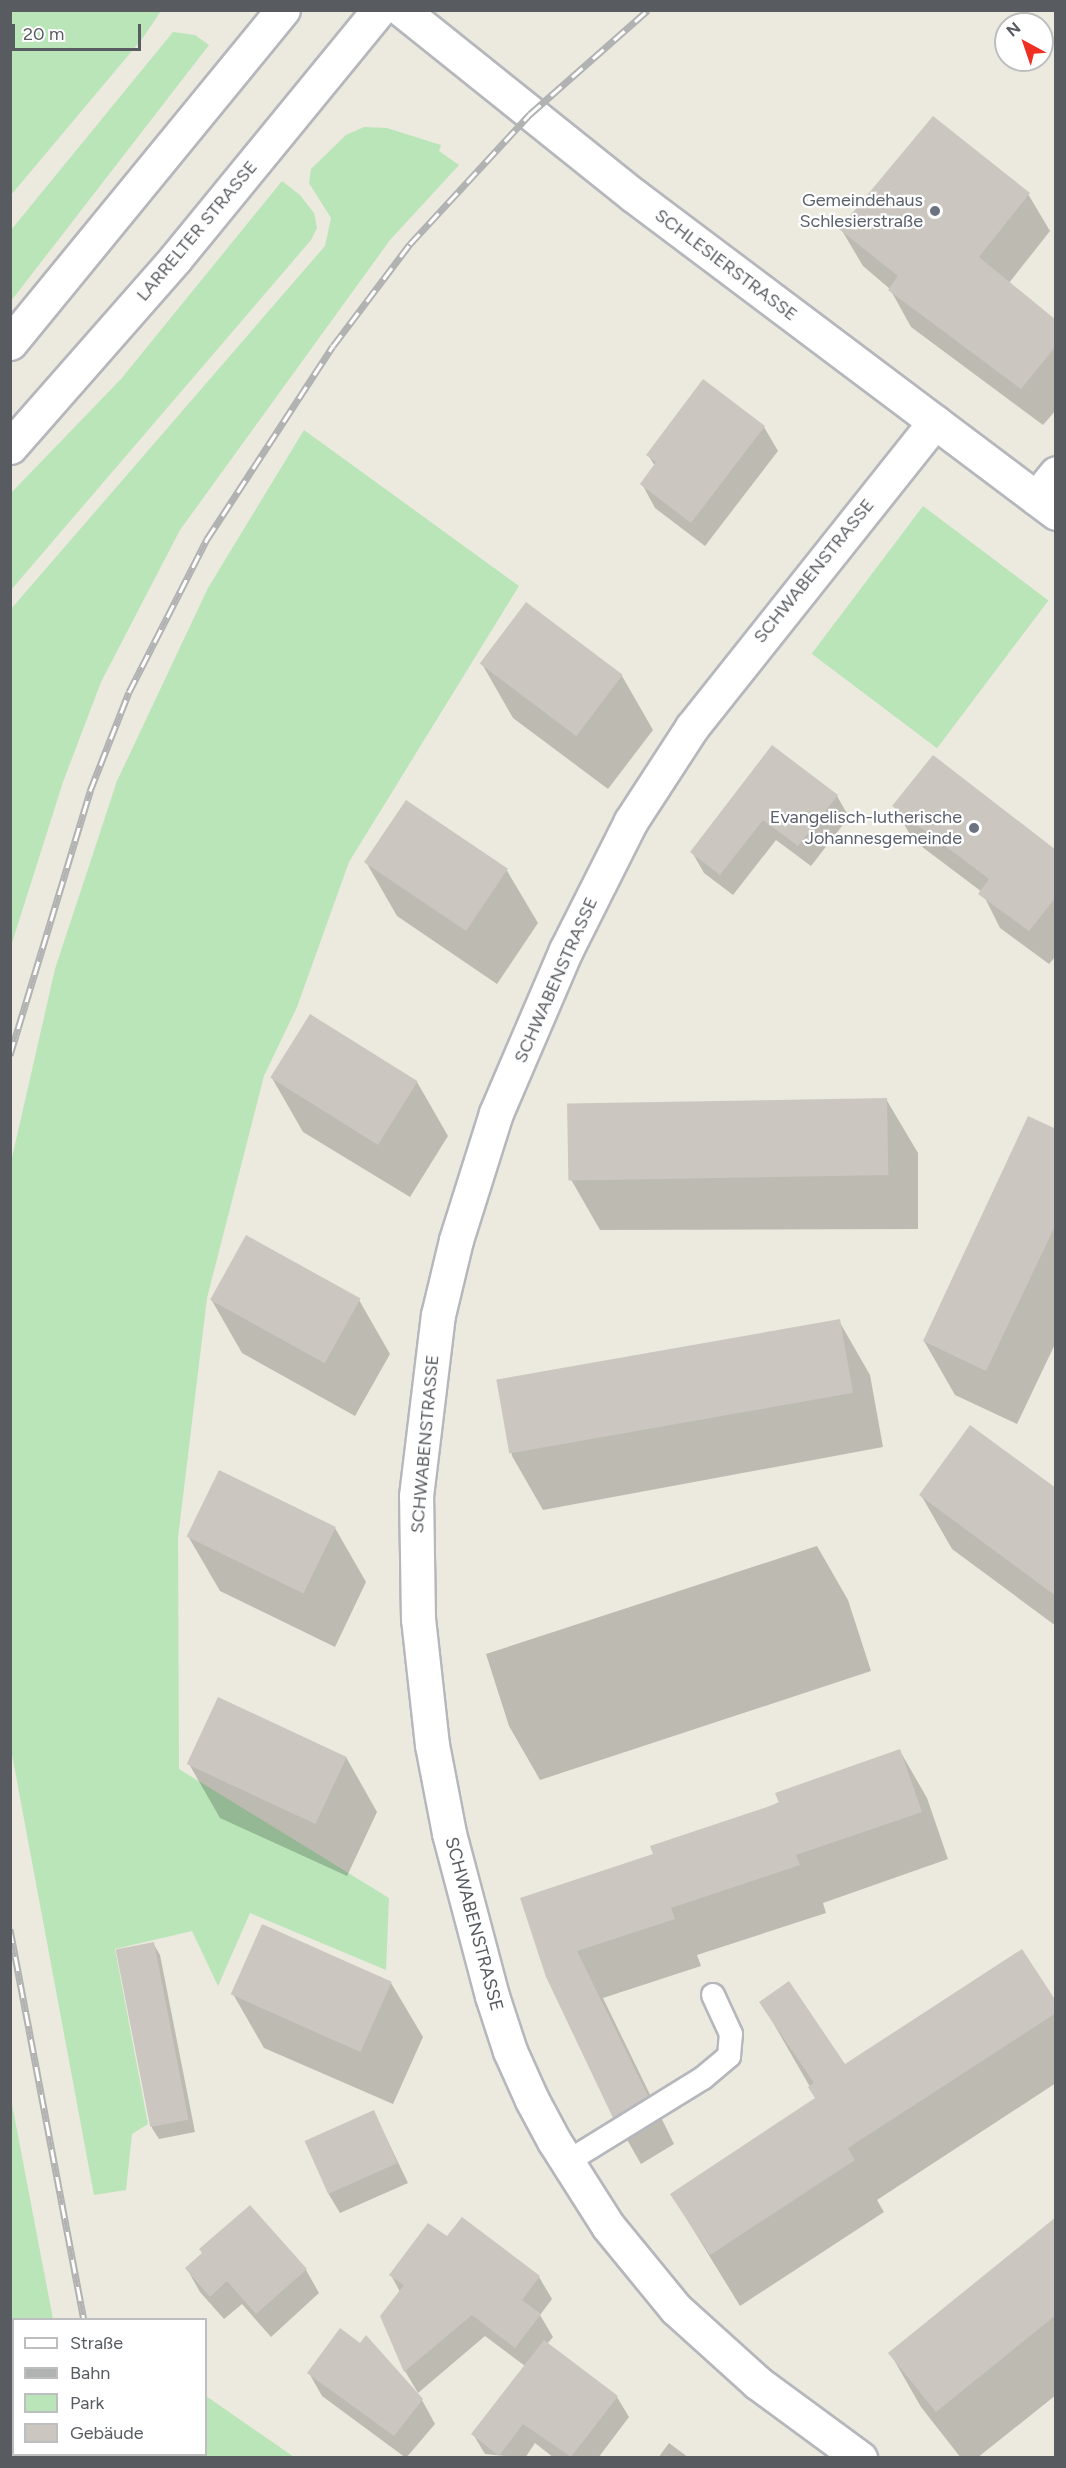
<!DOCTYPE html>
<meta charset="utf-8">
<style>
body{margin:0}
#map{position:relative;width:1066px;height:2468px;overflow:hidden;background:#ece9de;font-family:Figtree,sans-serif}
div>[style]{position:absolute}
.green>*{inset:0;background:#b9e5b9;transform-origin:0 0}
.shadow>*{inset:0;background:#0003}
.building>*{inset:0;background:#cbc7c0;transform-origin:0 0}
.roads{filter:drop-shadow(2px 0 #b5b7bc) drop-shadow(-2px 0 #b5b7bc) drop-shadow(0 2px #b5b7bc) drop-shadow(0 -2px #b5b7bc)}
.lane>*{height:22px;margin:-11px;padding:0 11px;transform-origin:11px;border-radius:11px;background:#fff}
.street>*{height:33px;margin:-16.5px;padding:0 16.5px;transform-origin:16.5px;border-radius:16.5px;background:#fff}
.secondary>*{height:33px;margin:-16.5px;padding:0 16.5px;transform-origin:16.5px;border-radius:16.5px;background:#fff}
.rail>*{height:7px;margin-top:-3.5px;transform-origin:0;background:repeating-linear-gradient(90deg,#fff 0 14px,#b1b2b2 0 28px);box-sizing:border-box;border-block:2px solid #b1b2b2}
.dots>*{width:16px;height:16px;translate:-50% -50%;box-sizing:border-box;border:3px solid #fff;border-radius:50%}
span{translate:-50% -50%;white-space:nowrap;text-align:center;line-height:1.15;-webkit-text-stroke:4.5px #fff;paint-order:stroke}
.worship-label{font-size:18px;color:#5b616d}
.right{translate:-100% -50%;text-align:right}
.street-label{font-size:18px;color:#585c60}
.frame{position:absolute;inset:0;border:12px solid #585c60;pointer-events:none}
.legend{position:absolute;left:12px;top:2318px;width:195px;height:138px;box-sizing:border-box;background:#fff;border:2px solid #bcbebf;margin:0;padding:8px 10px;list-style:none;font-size:18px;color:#585c60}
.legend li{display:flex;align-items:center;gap:12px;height:30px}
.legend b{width:30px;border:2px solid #bcbebf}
.north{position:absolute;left:994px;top:12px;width:60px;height:60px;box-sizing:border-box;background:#fff;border:2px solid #bcbebf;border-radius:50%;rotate:320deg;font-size:16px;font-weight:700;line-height:24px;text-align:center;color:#585c60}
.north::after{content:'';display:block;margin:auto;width:21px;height:27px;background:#ef2f21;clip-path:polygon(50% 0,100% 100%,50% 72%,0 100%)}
.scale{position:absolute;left:12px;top:24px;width:129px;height:27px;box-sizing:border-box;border:3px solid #585c60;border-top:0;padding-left:8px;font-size:18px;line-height:21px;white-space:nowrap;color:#585c60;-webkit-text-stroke:4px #fff;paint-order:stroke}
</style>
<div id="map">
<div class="green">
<i style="clip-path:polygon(11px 10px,161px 11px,142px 39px,11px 195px)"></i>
<i style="clip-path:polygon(173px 32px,195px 35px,209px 45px,11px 301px,11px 230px)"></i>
<i style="clip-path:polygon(364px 127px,387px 128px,441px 145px,439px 151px,459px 165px,390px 240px,180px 530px,101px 682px,63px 782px,11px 946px,11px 609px,325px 246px,331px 218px,309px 183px,311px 169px,346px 135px)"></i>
<i style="clip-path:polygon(282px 181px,300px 195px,314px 213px,317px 228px,311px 240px,11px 590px,11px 493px,121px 379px)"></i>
<i style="clip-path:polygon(304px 430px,519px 586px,349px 862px,297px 1007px,264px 1076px,207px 1298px,178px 1538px,179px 1769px,389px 1898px,386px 1970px,250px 1913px,218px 1986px,192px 1931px,115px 1949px,148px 2124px,132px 2134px,126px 2190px,94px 2195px,11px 1749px,11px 1162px,55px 969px,117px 781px,208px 588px)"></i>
<i style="left:923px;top:506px;width:157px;height:185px;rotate:37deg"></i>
<i style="clip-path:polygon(11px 2099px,53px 2319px,14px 2320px,14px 2454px,206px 2454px,206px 2396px,294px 2457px,11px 2457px)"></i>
</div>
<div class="shadow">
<i style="clip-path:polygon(1028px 194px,1050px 231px,1009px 283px,1056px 322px,1056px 410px,1043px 425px,911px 327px,890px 289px,863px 266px,841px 229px)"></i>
<i style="clip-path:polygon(764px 427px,778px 451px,705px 546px,655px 508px,642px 484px,655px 466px,648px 455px)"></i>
<i style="clip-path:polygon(482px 664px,622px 676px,653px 730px,608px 789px,513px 718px)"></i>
<i style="clip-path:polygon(772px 747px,837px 796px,849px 817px,811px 866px,776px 840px,733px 895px,704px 873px,692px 852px)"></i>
<i style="clip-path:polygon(894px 806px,1056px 852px,1056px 956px,1049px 964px,1000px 928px,982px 892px,913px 840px)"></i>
<i style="clip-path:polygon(366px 862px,506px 869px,538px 923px,497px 984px,397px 916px)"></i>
<i style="clip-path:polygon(272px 1078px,417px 1082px,448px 1136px,410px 1197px,303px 1132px)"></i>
<i style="clip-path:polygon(886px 1099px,918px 1153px,918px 1229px,600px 1230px,569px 1176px)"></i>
<i style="clip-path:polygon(1056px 1130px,1056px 1342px,1017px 1424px,955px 1395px,924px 1341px)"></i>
<i style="clip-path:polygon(211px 1299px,359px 1300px,390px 1354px,355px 1416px,242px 1353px)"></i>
<i style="clip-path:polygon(839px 1321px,870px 1375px,883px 1447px,543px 1510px,512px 1456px,499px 1384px)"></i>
<i style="clip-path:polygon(1056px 1490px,1056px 1626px,952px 1549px,921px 1495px)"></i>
<i style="clip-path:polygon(335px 1528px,366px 1582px,335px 1647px,220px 1591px,188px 1536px)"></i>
<i style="clip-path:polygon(817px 1546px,848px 1600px,871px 1671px,540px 1780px,509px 1726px,486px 1654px)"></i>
<i style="clip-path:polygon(900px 1751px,927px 1798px,948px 1859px,823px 1903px,826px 1913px,697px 1955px,701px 1966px,603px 1998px,674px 2144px,641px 2164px,614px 2117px,548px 1976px,655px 1855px)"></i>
<i style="clip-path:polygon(346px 1757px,377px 1812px,347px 1876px,220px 1818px,189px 1764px)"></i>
<i style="clip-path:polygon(263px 1926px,391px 1983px,423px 2037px,393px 2104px,264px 2048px,233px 1994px)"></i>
<i style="clip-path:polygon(153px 1943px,160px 1955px,195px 2132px,159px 2139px,152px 2128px)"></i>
<i style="clip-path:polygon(761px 2002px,845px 2066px,1056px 2004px,1056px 2083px,877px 2200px,884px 2212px,740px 2306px,672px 2195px,817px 2099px)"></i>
<i style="clip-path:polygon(374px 2112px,408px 2183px,340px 2213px,328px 2193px)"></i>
<i style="clip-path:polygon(1056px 2218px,1056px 2395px,977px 2458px,961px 2458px,921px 2407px,890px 2353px)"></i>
<i style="clip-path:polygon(462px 2219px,539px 2277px,552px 2299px,540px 2315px,553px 2337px,547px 2344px,617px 2397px,629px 2417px,598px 2458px,554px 2458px,535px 2443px,525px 2458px,485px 2454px,473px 2434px,525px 2366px,485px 2336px,418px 2393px,405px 2371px,381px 2317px,400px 2292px,391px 2275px,447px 2238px)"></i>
<i style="clip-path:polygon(187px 2269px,306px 2270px,319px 2293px,271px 2337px,242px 2304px,224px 2319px,200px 2292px)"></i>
<i style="clip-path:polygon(309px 2373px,422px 2400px,435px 2424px,406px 2458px,322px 2396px)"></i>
<i style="clip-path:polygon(669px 2443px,689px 2458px,658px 2458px)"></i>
</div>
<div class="building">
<i style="clip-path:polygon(933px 116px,1030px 193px,979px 257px,1056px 320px,1056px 346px,1021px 389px,888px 290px,898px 276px,839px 229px)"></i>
<i style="clip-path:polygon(703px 379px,765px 426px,691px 523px,640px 484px,656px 462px,646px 455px)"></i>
<i style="left:526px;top:602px;width:121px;height:77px;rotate:37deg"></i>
<i style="clip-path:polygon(772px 745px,838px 795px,798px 846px,763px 820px,720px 875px,690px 852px)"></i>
<i style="clip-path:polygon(933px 755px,1056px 850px,1056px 897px,1029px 931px,978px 894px,989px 879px,892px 806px)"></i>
<i style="left:406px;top:800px;width:123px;height:75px;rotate:34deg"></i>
<i style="left:310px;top:1014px;width:127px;height:75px;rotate:32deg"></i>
<i style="left:887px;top:1098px;width:77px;height:320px;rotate:89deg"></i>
<i style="clip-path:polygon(1028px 1116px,1056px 1129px,1056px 1224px,986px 1371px,923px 1341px)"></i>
<i style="left:246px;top:1235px;width:131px;height:74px;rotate:29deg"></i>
<i style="left:840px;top:1319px;width:75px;height:349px;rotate:80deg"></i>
<i style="clip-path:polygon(970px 1425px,1056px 1488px,1056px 1596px,919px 1495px)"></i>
<i style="left:219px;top:1470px;width:130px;height:74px;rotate:26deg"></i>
<i style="left:218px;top:1697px;width:142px;height:74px;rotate:25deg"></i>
<i style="clip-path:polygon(900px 1749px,922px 1812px,796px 1855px,800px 1865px,671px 1908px,675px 1919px,577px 1951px,648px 2096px,613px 2118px,546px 1977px,520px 1898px,653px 1854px,650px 1846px,779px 1803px,775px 1793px)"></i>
<i style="left:262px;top:1924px;width:142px;height:77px;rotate:24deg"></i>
<i style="left:154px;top:1942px;width:181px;height:39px;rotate:79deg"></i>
<i style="clip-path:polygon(1022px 1949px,1056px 2001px,1056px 2013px,848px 2148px,855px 2160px,710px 2255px,670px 2194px,815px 2098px,808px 2087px,814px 2083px,759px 2002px,789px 1981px,845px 2064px)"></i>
<i style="left:374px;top:2110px;width:58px;height:76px;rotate:66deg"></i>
<i style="clip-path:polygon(250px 2205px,307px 2269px,256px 2314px,227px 2281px,210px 2297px,185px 2268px,202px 2253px,199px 2249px)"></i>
<i style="clip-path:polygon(462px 2217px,540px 2276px,522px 2300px,541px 2314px,515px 2348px,472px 2315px,404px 2372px,380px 2316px,404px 2285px,389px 2275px,428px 2223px,447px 2236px)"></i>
<i style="clip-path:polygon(1056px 2217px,1056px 2315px,936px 2412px,888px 2353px)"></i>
<i style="clip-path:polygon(340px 2328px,360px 2343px,366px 2335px,423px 2399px,394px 2436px,307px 2373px)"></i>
<i style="clip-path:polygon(544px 2340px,618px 2396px,571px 2457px,523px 2424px,499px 2456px,471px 2434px)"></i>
</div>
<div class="roads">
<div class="lane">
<i style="left:567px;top:2162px;width:160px;rotate:-31.7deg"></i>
<i style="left:703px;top:2078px;width:34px;rotate:-40deg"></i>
<i style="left:729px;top:2056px;width:22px;rotate:-85deg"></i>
<i style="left:731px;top:2034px;width:43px;rotate:-114.8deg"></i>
</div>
<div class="street">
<i style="left:402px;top:10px;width:296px;rotate:38.7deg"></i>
<i style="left:633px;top:195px;width:529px;rotate:36.93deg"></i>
<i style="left:1036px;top:498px;width:32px;rotate:-51deg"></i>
<i style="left:860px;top:2458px;width:127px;rotate:-143.7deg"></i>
<i style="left:758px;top:2383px;width:110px;rotate:-137.9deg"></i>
<i style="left:676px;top:2309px;width:107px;rotate:-129.3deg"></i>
<i style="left:608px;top:2226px;width:101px;rotate:-122.4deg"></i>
<i style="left:554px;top:2141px;width:47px;rotate:-118.2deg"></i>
<i style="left:532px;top:2100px;width:54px;rotate:-114.2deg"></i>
<i style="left:510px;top:2051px;width:58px;rotate:-108.1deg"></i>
<i style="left:492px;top:1996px;width:169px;rotate:-104.8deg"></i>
<i style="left:449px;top:1833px;width:90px;rotate:-100.9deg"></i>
<i style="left:432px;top:1745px;width:127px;rotate:-96.3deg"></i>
<i style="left:418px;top:1619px;width:123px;rotate:-90.9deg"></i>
<i style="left:416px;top:1496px;width:182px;rotate:-83.1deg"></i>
<i style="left:438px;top:1315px;width:77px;rotate:-76.5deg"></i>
<i style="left:456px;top:1240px;width:133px;rotate:-72.5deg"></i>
<i style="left:496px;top:1113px;width:177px;rotate:-66.8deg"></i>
<i style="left:566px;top:950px;width:144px;rotate:-63.3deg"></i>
<i style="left:631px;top:821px;width:112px;rotate:-57deg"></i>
<i style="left:692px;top:727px;width:390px;rotate:-51.5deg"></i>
</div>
<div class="secondary">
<i style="left:10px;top:343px;width:431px;rotate:-50.7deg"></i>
<i style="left:10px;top:447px;width:250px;rotate:-48.7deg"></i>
<i style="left:175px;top:259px;width:322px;rotate:-50.7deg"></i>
</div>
</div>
<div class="rail">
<i style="left:10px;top:1055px;width:276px;rotate:-73.1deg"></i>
<i style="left:90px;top:791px;width:106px;rotate:-68.5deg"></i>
<i style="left:129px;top:692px;width:172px;rotate:-63deg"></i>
<i style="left:207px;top:539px;width:230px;rotate:-56.9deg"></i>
<i style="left:333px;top:346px;width:128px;rotate:-53deg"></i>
<i style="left:410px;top:244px;width:177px;rotate:-47.3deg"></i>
<i style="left:530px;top:114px;width:157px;rotate:-41.4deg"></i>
<i style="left:10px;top:1929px;width:398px;rotate:79.3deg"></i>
<i style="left:110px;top:2454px;width:4px;rotate:90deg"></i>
</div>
<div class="dots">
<i style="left:935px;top:211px;background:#6b7280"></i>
<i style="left:974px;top:828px;background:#6b7280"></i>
</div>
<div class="worship-label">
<span class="right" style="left:923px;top:211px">Gemeindehaus<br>Schlesierstraße</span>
<span class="right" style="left:962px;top:828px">Evangelisch-lutherische<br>Johannesgemeinde</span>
</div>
<div class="street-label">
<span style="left:197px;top:231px;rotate:-50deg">LARRELTER STRASSE</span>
<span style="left:726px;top:265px;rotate:37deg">SCHLESIERSTRASSE</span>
<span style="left:814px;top:571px;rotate:-51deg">SCHWABENSTRASSE</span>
<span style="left:556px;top:980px;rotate:-66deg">SCHWABENSTRASSE</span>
<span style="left:425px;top:1444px;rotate:-85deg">SCHWABENSTRASSE</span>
<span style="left:474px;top:1924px;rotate:75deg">SCHWABENSTRASSE</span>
</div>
<div class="frame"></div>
<ul class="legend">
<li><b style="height:8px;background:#fff"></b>Straße</li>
<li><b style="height:8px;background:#b1b2b2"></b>Bahn</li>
<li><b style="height:16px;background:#b9e5b9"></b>Park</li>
<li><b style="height:16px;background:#cbc7c0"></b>Gebäude</li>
</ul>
<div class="north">N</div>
<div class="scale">20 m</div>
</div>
